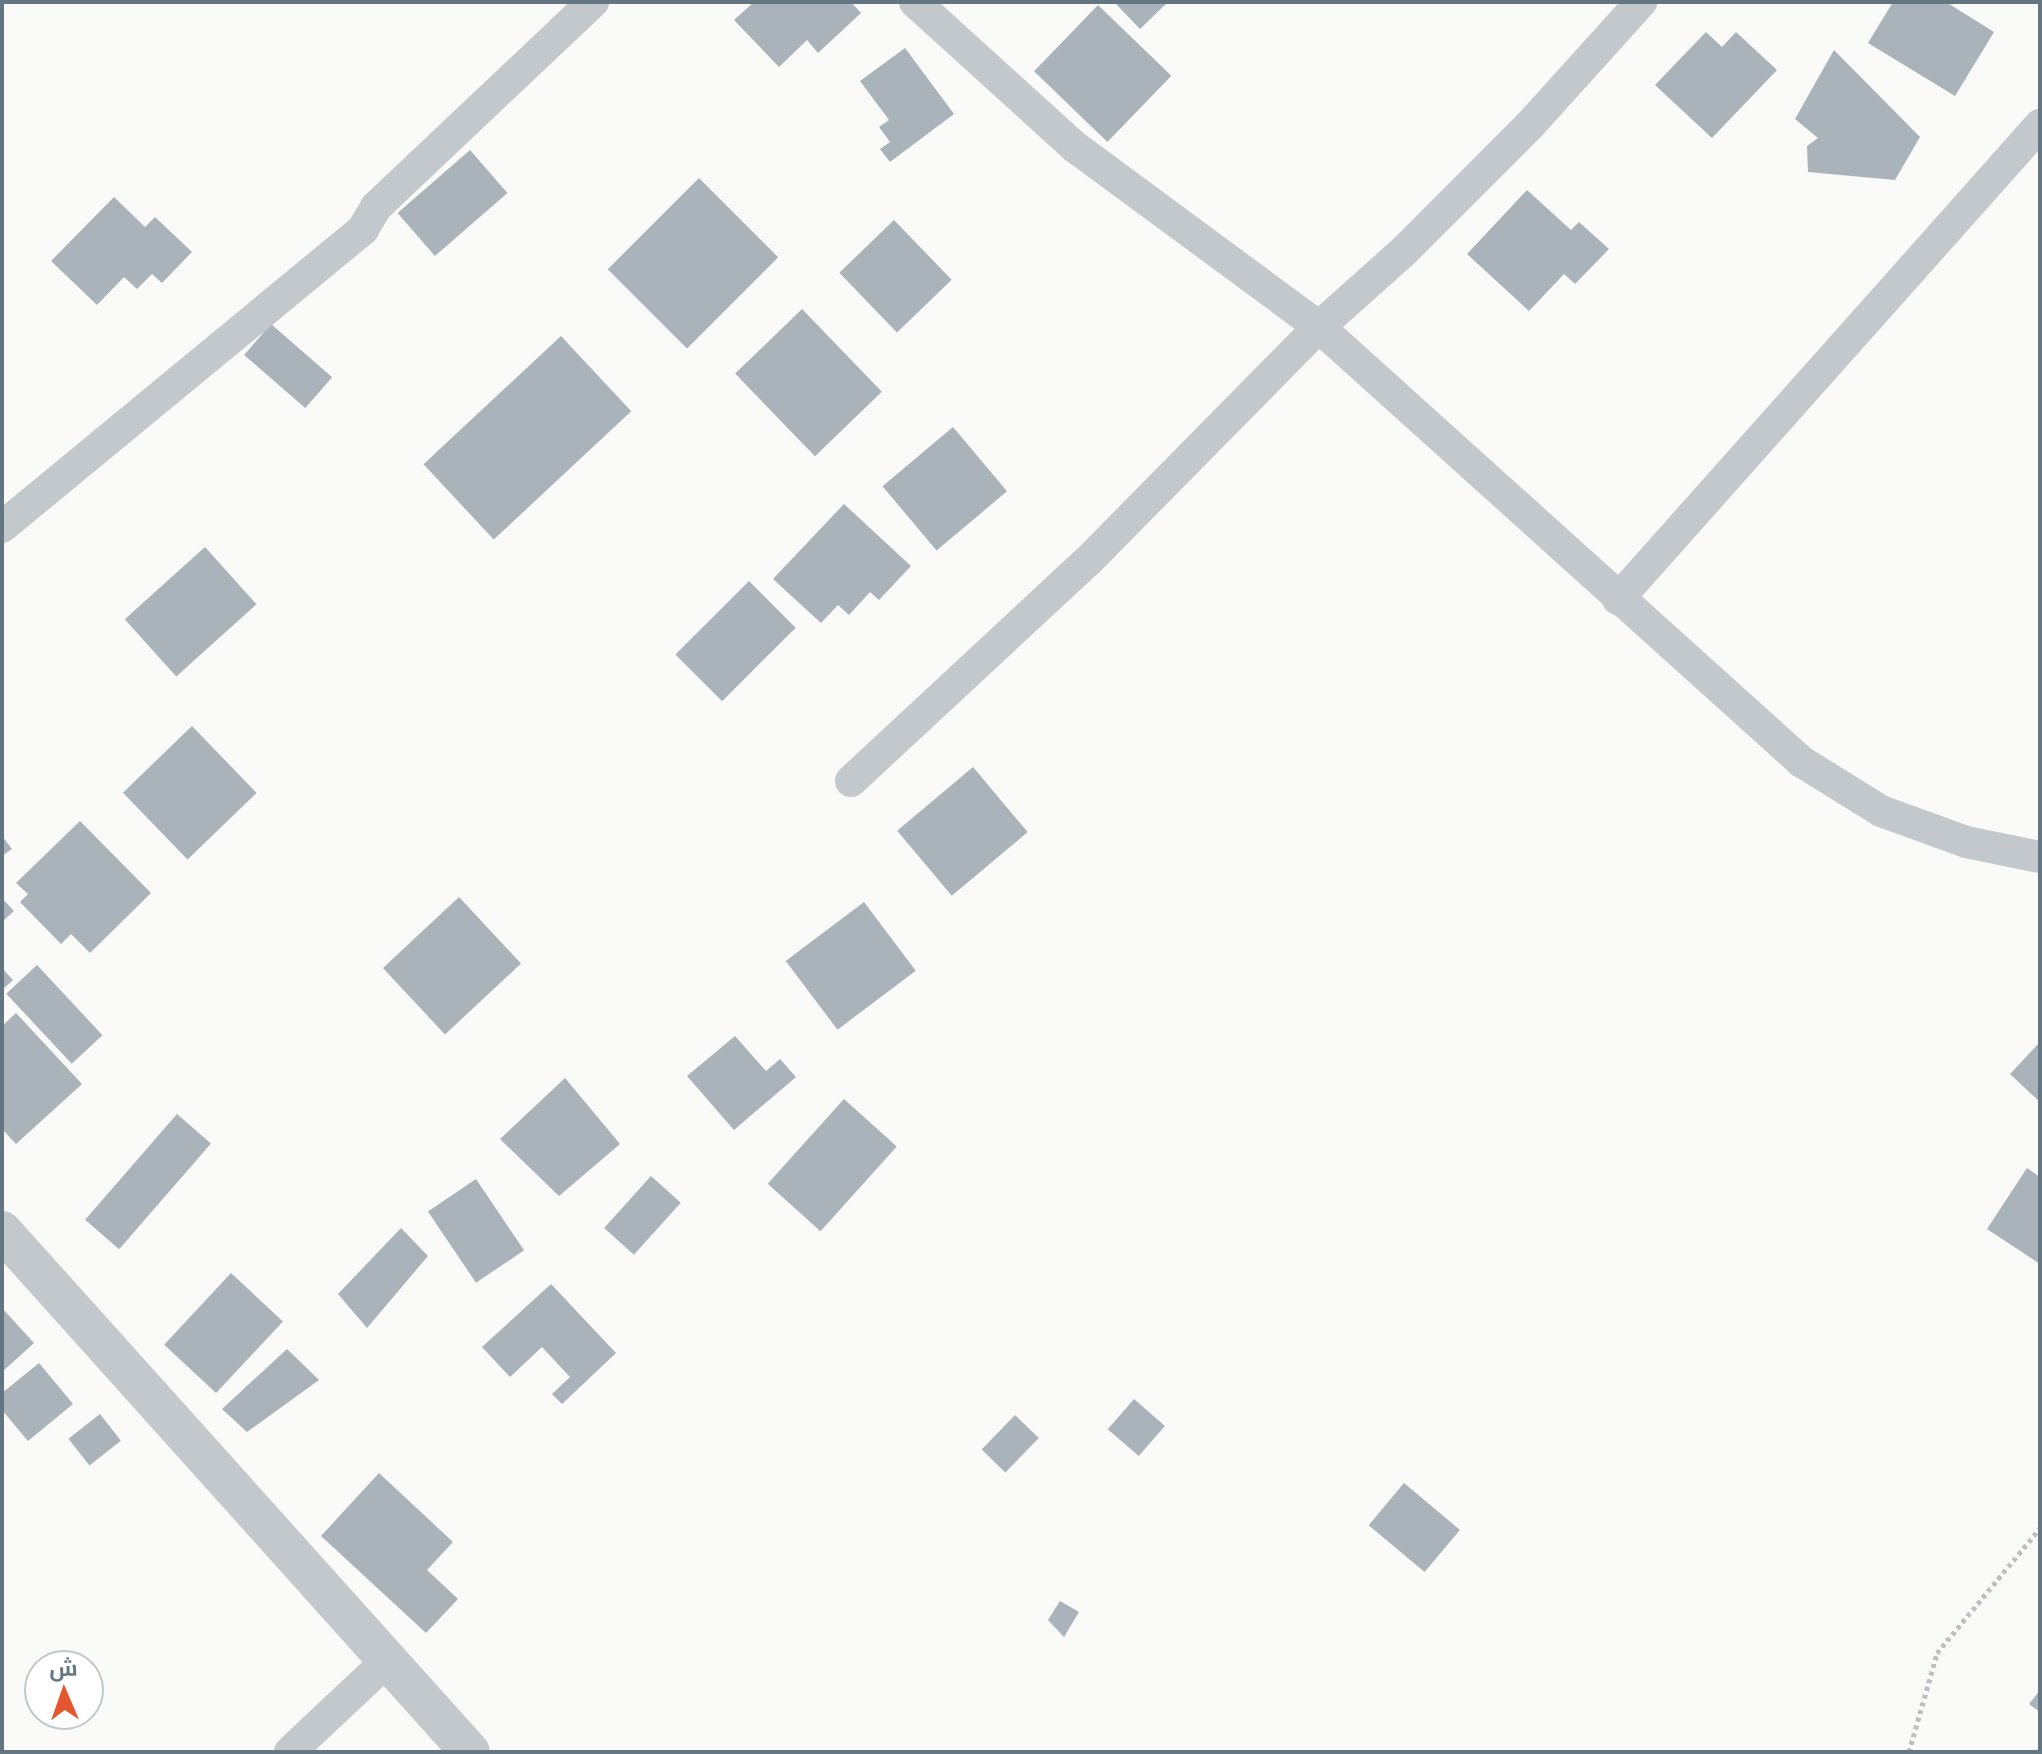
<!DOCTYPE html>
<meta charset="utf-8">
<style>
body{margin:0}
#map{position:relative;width:2042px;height:1754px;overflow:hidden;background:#fafaf8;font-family:"PT Sans Narrow",Cairo,sans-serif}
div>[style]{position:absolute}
.building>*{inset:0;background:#aab3b9;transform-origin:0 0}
.path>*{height:5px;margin-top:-2.5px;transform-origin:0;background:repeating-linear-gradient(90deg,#bbbfc2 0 4px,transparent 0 8px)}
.minor>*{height:32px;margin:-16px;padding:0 16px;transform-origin:16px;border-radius:16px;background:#c3c8cc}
.tertiary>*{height:40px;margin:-20px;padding:0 20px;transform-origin:20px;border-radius:20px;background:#c3c8cc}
span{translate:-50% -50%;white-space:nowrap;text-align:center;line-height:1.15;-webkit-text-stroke:8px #fff;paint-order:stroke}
.frame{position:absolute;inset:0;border:4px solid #657683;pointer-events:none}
.north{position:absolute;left:24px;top:1650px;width:80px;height:80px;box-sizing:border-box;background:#fff;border:2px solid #c1c8cd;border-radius:50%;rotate:358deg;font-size:22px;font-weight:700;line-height:32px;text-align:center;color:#657683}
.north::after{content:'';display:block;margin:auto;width:28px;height:36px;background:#e4572e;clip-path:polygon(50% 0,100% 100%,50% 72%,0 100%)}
</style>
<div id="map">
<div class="building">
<i style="clip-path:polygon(754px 2px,851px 2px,861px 13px,818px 53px,807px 40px,779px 67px,734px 20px)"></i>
<i style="clip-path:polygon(1114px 2px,1168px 2px,1140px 29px)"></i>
<i style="clip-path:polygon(1893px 2px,1946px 2px,1994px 32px,1955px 96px,1868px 43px)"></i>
<i style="left:1098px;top:5px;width:102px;height:92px;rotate:44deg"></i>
<i style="clip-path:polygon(1706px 32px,1722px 47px,1736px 32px,1777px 70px,1712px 138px,1655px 85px)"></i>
<i style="clip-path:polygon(905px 48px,954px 114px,890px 162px,880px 149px,890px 142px,879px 127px,889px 120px,860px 81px)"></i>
<i style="clip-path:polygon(1834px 50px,1920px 137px,1895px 180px,1808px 172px,1807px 146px,1818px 138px,1795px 119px)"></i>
<i style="left:470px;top:150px;width:57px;height:96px;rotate:49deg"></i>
<i style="left:699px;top:178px;width:112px;height:129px;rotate:45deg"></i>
<i style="clip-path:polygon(1527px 190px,1571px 230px,1579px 222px,1609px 249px,1575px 284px,1564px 274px,1529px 311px,1467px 254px)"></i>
<i style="clip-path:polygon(114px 197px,145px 227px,155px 217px,192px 252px,162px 283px,152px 274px,137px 289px,124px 277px,97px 305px,51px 261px)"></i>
<i style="left:894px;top:220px;width:83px;height:76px;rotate:46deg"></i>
<i style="left:802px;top:309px;width:115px;height:93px;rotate:46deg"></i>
<i style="left:271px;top:324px;width:81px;height:41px;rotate:41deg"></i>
<i style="left:561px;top:336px;width:103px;height:188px;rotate:47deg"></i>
<i style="left:953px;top:427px;width:84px;height:92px;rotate:50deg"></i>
<i style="clip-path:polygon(844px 504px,911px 566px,879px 600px,870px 592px,849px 615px,838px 605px,821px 623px,773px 579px)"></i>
<i style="left:205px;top:547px;width:77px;height:108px;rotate:48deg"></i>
<i style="left:749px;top:581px;width:66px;height:104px;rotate:45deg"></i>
<i style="left:192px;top:726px;width:93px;height:96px;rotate:46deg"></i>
<i style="left:973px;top:767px;width:85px;height:99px;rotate:50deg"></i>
<i style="clip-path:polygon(80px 821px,151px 893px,90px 953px,71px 934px,61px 944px,20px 902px,28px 894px,16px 883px)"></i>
<i style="clip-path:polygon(2px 836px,12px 849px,2px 856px)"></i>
<i style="left:459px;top:897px;width:91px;height:104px;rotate:47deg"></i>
<i style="clip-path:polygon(2px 898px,14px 911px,2px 922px)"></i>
<i style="left:864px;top:902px;width:86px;height:98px;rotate:53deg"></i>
<i style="left:37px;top:965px;width:96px;height:42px;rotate:47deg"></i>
<i style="clip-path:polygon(2px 968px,13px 980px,2px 990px)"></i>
<i style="clip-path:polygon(16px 1013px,82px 1084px,16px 1144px,2px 1129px,2px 1026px)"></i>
<i style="clip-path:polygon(735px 1036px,766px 1071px,780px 1059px,796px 1077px,734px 1130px,687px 1076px)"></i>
<i style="clip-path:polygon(2040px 1042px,2040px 1102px,2010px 1074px)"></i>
<i style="clip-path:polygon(565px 1078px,620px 1144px,559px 1196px,500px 1139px)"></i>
<i style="left:844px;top:1099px;width:71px;height:114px;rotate:42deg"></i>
<i style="left:177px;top:1114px;width:45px;height:140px;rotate:41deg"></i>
<i style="clip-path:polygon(2027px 1168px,2040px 1177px,2040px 1264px,1987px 1229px)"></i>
<i style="left:651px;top:1176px;width:40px;height:70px;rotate:42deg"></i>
<i style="left:476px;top:1179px;width:86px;height:58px;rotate:56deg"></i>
<i style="clip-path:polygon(401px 1228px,428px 1256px,367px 1328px,338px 1294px)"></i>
<i style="left:231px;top:1273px;width:71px;height:98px;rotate:43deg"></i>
<i style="clip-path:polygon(551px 1284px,616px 1353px,562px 1404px,552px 1394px,570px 1377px,542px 1347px,510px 1377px,482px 1347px)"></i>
<i style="clip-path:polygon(2px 1308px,34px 1343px,2px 1372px)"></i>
<i style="clip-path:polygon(287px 1349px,319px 1380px,247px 1432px,222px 1409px)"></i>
<i style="clip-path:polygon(39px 1363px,73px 1404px,28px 1441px,2px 1410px,2px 1393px)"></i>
<i style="left:1134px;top:1399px;width:41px;height:40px;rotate:41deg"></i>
<i style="left:100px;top:1414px;width:34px;height:40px;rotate:52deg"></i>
<i style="left:1015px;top:1415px;width:33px;height:48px;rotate:44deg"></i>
<i style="clip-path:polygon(379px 1473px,453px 1542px,427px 1570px,458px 1599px,426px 1633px,321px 1536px)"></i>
<i style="left:1404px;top:1483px;width:73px;height:55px;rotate:40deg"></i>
<i style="clip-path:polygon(1060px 1601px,1079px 1612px,1064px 1637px,1048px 1620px)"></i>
<i style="clip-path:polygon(2040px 1690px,2040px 1712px,2029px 1704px)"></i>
</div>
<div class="path">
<i style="left:1909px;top:1752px;width:103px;rotate:-74.2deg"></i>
<i style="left:1937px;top:1653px;width:162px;rotate:-50.5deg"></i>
</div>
<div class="minor">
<i style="left:915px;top:2px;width:216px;rotate:42.2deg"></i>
<i style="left:1075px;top:147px;width:303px;rotate:36.4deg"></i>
<i style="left:1319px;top:327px;width:650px;rotate:42.01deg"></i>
<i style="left:1802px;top:762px;width:93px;rotate:31.8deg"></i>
<i style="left:1881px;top:811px;width:90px;rotate:20deg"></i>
<i style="left:1966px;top:842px;width:76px;rotate:11.5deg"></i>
<i style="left:2px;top:527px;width:468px;rotate:-39.5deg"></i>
<i style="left:363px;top:229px;width:26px;rotate:-59deg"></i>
<i style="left:376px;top:207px;width:299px;rotate:-43.4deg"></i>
<i style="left:1618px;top:599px;width:635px;rotate:-48.32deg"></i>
<i style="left:851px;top:781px;width:322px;rotate:-42.9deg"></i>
<i style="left:1087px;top:562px;width:330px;rotate:-45.4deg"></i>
<i style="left:1319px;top:327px;width:114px;rotate:-41.8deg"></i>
<i style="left:1404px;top:251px;width:178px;rotate:-45deg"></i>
<i style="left:1530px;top:125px;width:166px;rotate:-47.9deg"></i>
<i style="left:290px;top:1752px;width:134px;rotate:-43.2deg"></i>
</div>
<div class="tertiary">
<i style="left:2px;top:1231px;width:700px;rotate:48.07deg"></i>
</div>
<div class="frame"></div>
<div class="north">ش</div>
</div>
